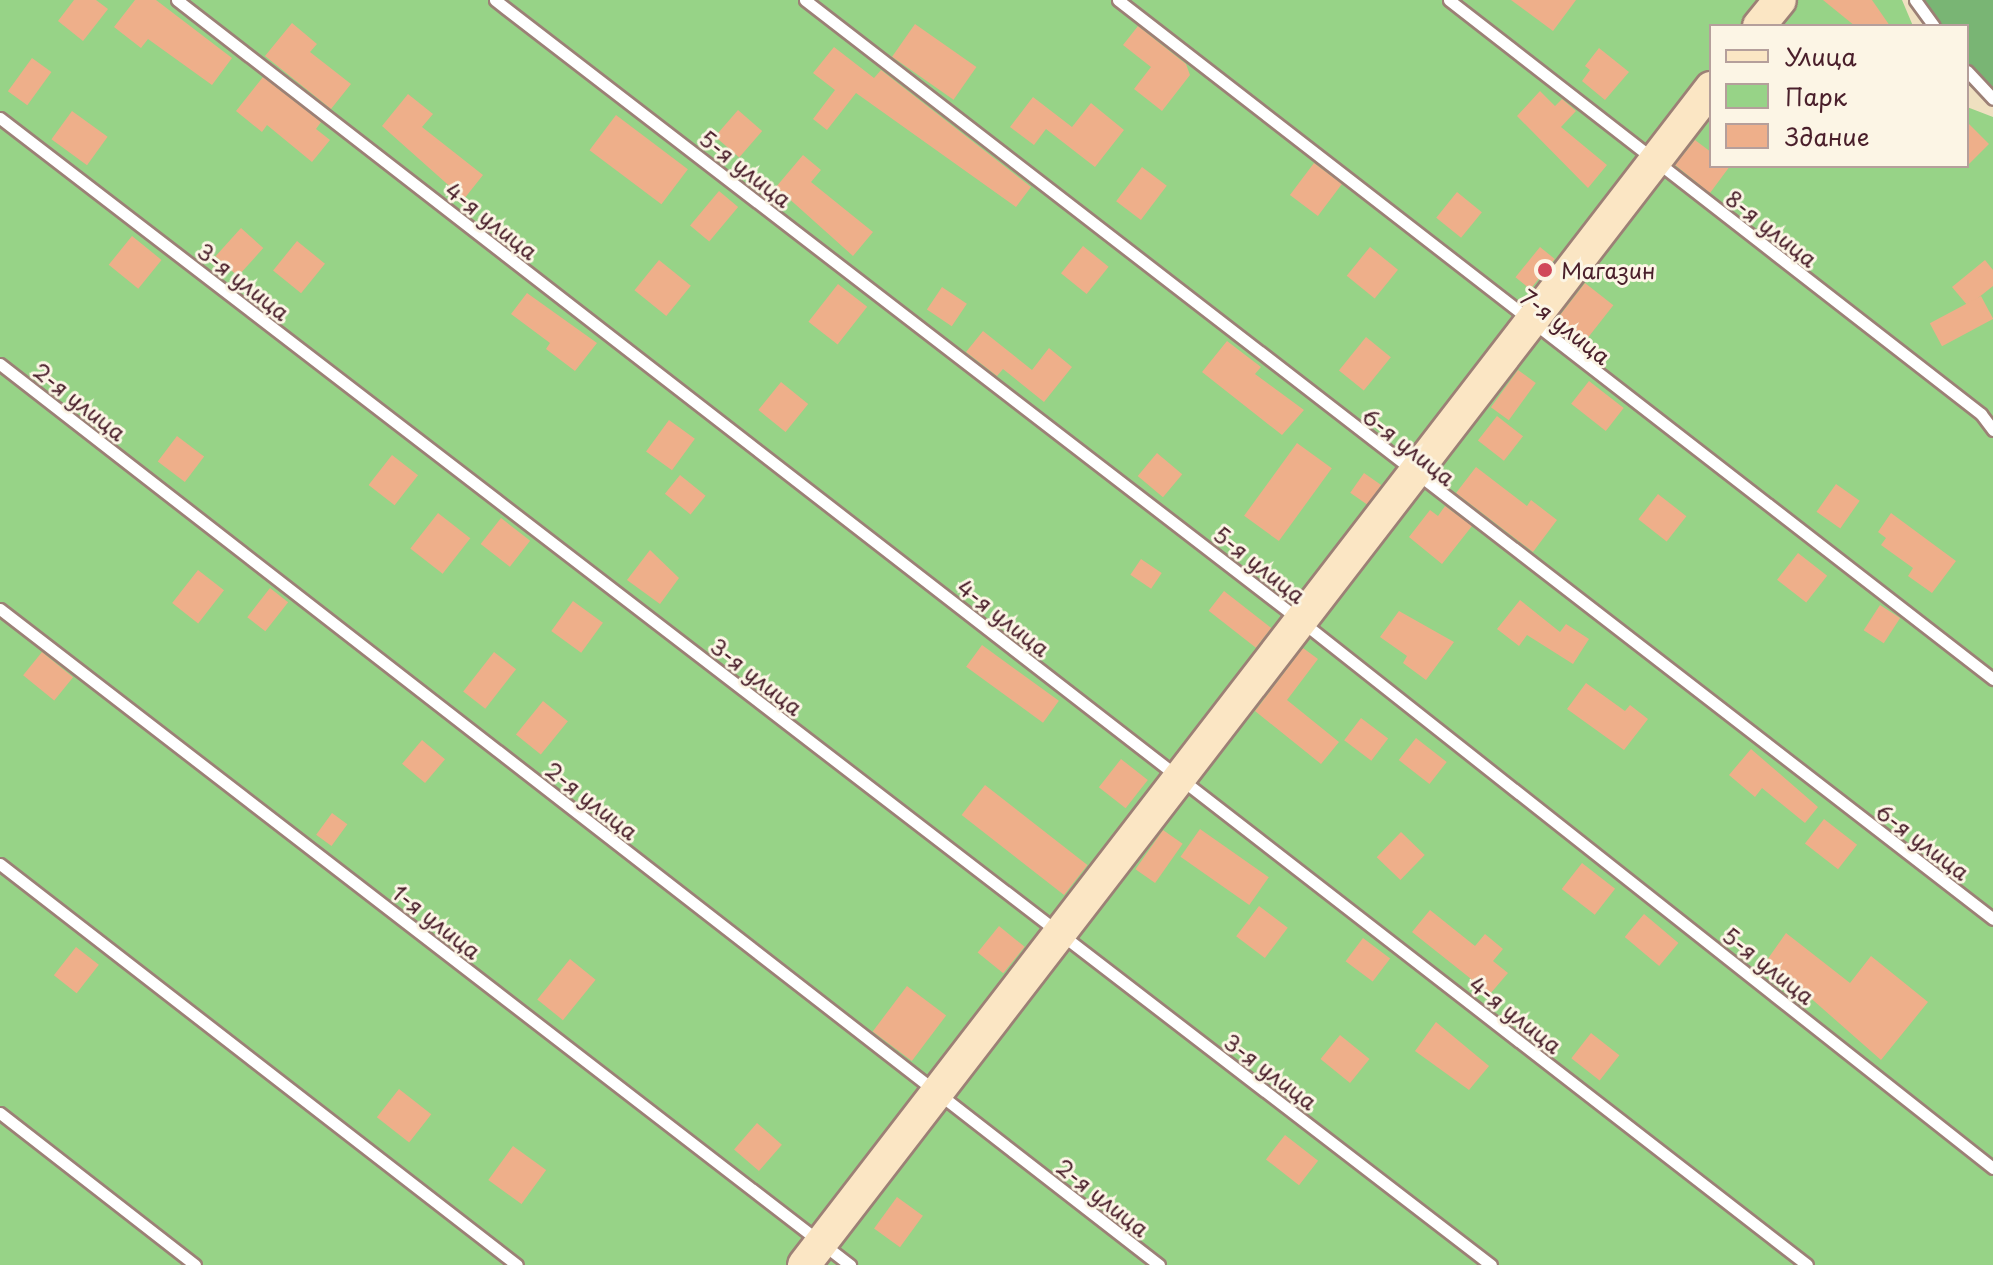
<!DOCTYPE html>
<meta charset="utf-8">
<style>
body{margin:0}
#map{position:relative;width:1993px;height:1265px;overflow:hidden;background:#efe0c0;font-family:"Playpen Sans",sans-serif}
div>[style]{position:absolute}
.green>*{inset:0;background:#97d387}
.forest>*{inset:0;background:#79b574}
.building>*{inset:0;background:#eeaf8a;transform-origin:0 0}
.roads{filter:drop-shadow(2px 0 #9c8076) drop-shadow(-2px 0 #9c8076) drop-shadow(0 2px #9c8076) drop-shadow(0 -2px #9c8076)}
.lane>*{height:11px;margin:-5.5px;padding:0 5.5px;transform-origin:5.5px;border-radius:5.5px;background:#fff}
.secondary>*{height:32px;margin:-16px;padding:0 16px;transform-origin:16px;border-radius:16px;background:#fbe6c4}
.dots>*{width:22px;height:22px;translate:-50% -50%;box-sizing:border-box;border:4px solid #fcf5e5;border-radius:50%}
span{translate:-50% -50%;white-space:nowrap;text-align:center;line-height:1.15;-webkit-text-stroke:6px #fcf5e5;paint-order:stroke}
.street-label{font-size:22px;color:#4a1f2b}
.poi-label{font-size:22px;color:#4a1f2b}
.left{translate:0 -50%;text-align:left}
.legend{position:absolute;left:1709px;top:24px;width:260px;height:144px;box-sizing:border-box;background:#fcf5e5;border:2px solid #b59f9b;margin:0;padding:10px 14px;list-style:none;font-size:24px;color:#4a1f2b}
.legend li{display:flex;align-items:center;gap:16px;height:40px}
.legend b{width:40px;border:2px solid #b59f9b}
</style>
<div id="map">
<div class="green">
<i style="clip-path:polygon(0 0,1902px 0,1913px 26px,1711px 26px,1711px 166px,1967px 166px,1967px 107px,1993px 117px,1993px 1265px,0 1265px)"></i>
</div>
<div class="forest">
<i style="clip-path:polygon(1916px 0,1993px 0,1993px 102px,1967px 84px,1967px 26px,1928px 26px)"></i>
</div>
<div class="building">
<i style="clip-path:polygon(74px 0,96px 0,108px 9px,83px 41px,58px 21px)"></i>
<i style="clip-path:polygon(135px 0,156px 0,232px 58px,212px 85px,148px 39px,141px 48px,114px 27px)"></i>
<i style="clip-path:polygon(1511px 0,1576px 0,1553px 31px)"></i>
<i style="clip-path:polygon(1823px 0,1872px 0,1890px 26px,1855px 26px)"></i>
<i style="clip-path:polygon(292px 23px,317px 44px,310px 52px,351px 84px,331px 109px,265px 56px)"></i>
<i style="left:915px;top:24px;width:75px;height:40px;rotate:35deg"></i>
<i style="clip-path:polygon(1138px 26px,1186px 64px,1190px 75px,1162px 111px,1134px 89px,1151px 67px,1123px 45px)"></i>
<i style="clip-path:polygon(834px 47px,874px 78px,881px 70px,1031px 187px,1016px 207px,856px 93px,827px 130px,813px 119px,835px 90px,813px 73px)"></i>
<i style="clip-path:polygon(1599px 48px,1629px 72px,1605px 100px,1582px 81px,1590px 70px,1585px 66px)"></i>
<i style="left:32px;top:58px;width:24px;height:41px;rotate:36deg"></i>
<i style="clip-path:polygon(263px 77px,321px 122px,316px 129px,330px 140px,312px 162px,267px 125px,262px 132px,236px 111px)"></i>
<i style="clip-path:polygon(1540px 91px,1555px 106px,1562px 99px,1576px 111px,1561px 127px,1607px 165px,1588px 188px,1517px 116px)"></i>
<i style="clip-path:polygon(408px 94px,433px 114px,422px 127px,483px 175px,464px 199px,382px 126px)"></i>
<i style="clip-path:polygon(1033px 97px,1072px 127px,1091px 103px,1124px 130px,1095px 167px,1046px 129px,1034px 145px,1010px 127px)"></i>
<i style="left:738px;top:110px;width:32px;height:35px;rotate:41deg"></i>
<i style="left:72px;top:111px;width:44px;height:35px;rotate:36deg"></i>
<i style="left:616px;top:115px;width:90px;height:44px;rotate:37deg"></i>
<i style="clip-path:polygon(1967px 122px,1989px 144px,1967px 166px)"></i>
<i style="clip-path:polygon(1695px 140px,1711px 152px,1711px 166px,1730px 166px,1710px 193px,1675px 165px)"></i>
<i style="clip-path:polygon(803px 155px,821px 170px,811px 182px,873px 232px,853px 256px,776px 187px)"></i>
<i style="left:1314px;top:163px;width:35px;height:40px;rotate:37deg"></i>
<i style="left:1142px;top:167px;width:31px;height:43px;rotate:37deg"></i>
<i style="left:719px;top:191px;width:25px;height:45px;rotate:40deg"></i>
<i style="left:1457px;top:192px;width:32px;height:33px;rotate:39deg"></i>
<i style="left:241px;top:228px;width:30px;height:38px;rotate:42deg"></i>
<i style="left:132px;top:236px;width:38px;height:37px;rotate:39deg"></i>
<i style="left:297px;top:241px;width:36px;height:38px;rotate:39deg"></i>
<i style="left:1083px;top:246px;width:33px;height:35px;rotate:39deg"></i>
<i style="left:1370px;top:247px;width:36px;height:37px;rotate:39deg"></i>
<i style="left:1540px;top:247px;width:19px;height:39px;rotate:39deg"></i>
<i style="left:659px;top:260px;width:41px;height:39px;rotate:39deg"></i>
<i style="clip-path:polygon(1985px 260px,1993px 270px,1993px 286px,1968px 306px,1952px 287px)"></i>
<i style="left:1585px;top:283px;width:36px;height:44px;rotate:38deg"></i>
<i style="left:838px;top:284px;width:37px;height:48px;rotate:38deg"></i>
<i style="left:942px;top:287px;width:30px;height:27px;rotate:34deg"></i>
<i style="clip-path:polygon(527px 293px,597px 343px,575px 371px,546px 349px,550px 343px,511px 314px)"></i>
<i style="left:1981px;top:296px;width:26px;height:58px;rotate:62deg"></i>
<i style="clip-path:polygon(983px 331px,1032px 370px,1049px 348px,1072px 367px,1044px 402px,1003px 369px,997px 376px,966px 352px)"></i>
<i style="left:1366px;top:337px;width:32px;height:43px;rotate:39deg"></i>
<i style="clip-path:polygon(1227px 341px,1261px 367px,1255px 374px,1304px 410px,1282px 435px,1202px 372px)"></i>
<i style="left:1518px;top:370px;width:22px;height:46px;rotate:36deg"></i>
<i style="left:1589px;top:381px;width:44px;height:29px;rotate:38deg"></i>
<i style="left:781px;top:382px;width:35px;height:36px;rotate:39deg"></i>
<i style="left:1497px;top:416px;width:33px;height:31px;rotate:38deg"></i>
<i style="left:669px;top:420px;width:32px;height:39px;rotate:36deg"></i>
<i style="left:177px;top:436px;width:34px;height:32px;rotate:37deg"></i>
<i style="left:1297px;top:443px;width:43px;height:90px;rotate:36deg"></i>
<i style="left:1157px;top:453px;width:33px;height:30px;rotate:40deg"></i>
<i style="left:392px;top:455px;width:33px;height:38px;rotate:38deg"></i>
<i style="clip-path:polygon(1476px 467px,1527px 506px,1531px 500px,1557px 520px,1533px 552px,1456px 493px)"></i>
<i style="left:1364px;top:473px;width:21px;height:24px;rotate:35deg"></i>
<i style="left:680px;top:475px;width:33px;height:24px;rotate:39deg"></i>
<i style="left:1836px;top:484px;width:29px;height:34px;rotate:35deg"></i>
<i style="left:1658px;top:494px;width:36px;height:32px;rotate:38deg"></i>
<i style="clip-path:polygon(1445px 506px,1472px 526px,1442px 564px,1409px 537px,1430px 510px,1438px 516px)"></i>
<i style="left:438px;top:513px;width:41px;height:45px;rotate:38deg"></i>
<i style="clip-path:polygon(1891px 513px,1956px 561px,1932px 593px,1908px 576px,1913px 568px,1881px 545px,1886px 538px,1878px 532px)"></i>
<i style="left:501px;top:518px;width:37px;height:33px;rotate:38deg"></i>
<i style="clip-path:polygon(650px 550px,679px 578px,660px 604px,627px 580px)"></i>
<i style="left:1798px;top:553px;width:37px;height:34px;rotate:38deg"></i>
<i style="left:1141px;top:559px;width:25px;height:19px;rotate:34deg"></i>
<i style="left:198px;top:570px;width:33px;height:42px;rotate:38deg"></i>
<i style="left:270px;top:588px;width:23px;height:37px;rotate:38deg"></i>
<i style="left:1224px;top:591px;width:60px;height:25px;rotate:38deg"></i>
<i style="clip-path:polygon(1520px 600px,1560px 632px,1566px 624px,1589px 639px,1573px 664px,1527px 635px,1519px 646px,1497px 629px)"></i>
<i style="left:573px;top:601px;width:37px;height:37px;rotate:36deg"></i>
<i style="left:1880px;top:605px;width:24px;height:30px;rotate:33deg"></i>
<i style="clip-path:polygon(1399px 611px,1454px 642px,1426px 680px,1403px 663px,1407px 656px,1380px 637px)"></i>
<i style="left:982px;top:645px;width:95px;height:27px;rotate:36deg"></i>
<i style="clip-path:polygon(1303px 648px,1318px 659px,1287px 700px,1339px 742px,1321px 764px,1255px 711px)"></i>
<i style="left:42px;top:652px;width:40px;height:30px;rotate:39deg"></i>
<i style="left:494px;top:652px;width:28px;height:50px;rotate:38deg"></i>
<i style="clip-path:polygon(1586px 683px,1625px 711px,1630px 705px,1648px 719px,1624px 750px,1567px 709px)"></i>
<i style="left:543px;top:701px;width:32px;height:43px;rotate:39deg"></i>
<i style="left:1361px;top:718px;width:34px;height:28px;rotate:37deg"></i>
<i style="left:1416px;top:738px;width:39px;height:28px;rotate:38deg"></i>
<i style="left:422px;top:740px;width:30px;height:31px;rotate:40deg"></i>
<i style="clip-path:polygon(1751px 749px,1818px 807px,1805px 823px,1762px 788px,1755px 797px,1729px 775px)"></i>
<i style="left:1121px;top:759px;width:34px;height:36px;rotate:38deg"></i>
<i style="left:985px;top:785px;width:130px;height:38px;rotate:38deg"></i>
<i style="left:332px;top:813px;width:19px;height:27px;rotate:36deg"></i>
<i style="left:1824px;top:819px;width:42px;height:31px;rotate:38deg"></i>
<i style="left:1200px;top:829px;width:84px;height:34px;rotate:35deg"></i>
<i style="left:1163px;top:830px;width:24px;height:48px;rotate:35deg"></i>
<i style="left:1401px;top:832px;width:33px;height:35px;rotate:44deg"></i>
<i style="left:1582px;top:863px;width:42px;height:33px;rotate:38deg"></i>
<i style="left:1259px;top:906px;width:36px;height:38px;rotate:37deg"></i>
<i style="clip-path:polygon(1430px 910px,1475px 946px,1485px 934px,1503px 949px,1493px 961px,1508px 973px,1490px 994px,1412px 932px)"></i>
<i style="left:1644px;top:914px;width:45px;height:30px;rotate:40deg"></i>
<i style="left:999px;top:926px;width:33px;height:34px;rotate:39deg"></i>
<i style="clip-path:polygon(1786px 933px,1850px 983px,1871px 956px,1928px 1002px,1881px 1060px,1789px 979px,1784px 986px,1760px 970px)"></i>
<i style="left:1363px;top:938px;width:34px;height:29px;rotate:37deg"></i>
<i style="left:76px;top:947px;width:29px;height:36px;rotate:38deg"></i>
<i style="left:570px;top:959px;width:33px;height:52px;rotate:39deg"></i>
<i style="left:907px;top:986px;width:49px;height:57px;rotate:37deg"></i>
<i style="clip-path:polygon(1436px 1022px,1489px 1066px,1469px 1090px,1415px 1051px)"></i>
<i style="left:1591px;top:1033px;width:36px;height:32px;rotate:38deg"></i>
<i style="left:1340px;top:1035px;width:38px;height:31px;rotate:39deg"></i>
<i style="left:399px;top:1089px;width:41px;height:36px;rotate:38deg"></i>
<i style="left:757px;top:1123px;width:33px;height:35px;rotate:41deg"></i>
<i style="left:1285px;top:1135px;width:42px;height:31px;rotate:38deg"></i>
<i style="left:513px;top:1146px;width:41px;height:42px;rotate:36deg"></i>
<i style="left:897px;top:1197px;width:32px;height:39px;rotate:36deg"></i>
</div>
<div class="roads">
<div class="lane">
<i style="left:177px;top:0;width:2063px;rotate:37.81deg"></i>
<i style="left:495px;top:0;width:1017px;rotate:37.61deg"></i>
<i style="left:1301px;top:621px;width:882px;rotate:38.33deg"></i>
<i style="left:805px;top:0;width:1502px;rotate:37.72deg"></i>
<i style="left:1118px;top:0;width:1108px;rotate:37.81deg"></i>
<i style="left:1449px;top:0;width:674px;rotate:37.89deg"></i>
<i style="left:1981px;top:414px;width:20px;rotate:53deg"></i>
<i style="left:1915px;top:0;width:32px;rotate:54deg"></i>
<i style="left:1967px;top:71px;width:38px;rotate:47deg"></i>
<i style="left:0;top:118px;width:1881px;rotate:37.57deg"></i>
<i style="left:0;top:364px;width:1468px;rotate:37.86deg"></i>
<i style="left:0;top:609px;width:1074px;rotate:37.66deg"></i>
<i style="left:0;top:864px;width:654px;rotate:37.8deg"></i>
<i style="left:0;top:1113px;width:247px;rotate:37.9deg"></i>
</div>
<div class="secondary">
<i style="left:1759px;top:26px;width:33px;rotate:-51deg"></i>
<i style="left:804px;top:1265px;width:1486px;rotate:-52.38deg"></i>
</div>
</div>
<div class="dots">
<i style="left:1545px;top:270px;background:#d1495b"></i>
</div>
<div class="street-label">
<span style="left:746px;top:168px;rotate:38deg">5-я улица</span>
<span style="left:492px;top:220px;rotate:38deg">4-я улица</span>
<span style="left:1772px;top:228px;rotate:38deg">8-я улица</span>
<span style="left:244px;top:281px;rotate:38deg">3-я улица</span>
<span style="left:1566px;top:326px;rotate:38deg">7-я улица</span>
<span style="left:80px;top:401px;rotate:38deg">2-я улица</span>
<span style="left:1409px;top:446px;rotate:38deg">6-я улица</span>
<span style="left:1260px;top:564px;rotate:38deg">5-я улица</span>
<span style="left:1004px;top:617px;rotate:38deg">4-я улица</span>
<span style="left:757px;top:676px;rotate:38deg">3-я улица</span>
<span style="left:592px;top:800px;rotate:38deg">2-я улица</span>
<span style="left:1923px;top:841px;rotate:37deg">6-я улица</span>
<span style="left:437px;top:921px;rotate:38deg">1-я улица</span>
<span style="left:1769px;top:965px;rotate:38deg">5-я улица</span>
<span style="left:1516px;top:1014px;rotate:38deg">4-я улица</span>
<span style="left:1271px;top:1071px;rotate:37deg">3-я улица</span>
<span style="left:1103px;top:1197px;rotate:38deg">2-я улица</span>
</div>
<div class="poi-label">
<span class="left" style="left:1561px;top:270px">Магазин</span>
</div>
<ul class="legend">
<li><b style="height:10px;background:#fbe6c4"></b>Улица</li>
<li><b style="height:22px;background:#97d387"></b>Парк</li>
<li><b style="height:22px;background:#eeaf8a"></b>Здание</li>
</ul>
</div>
